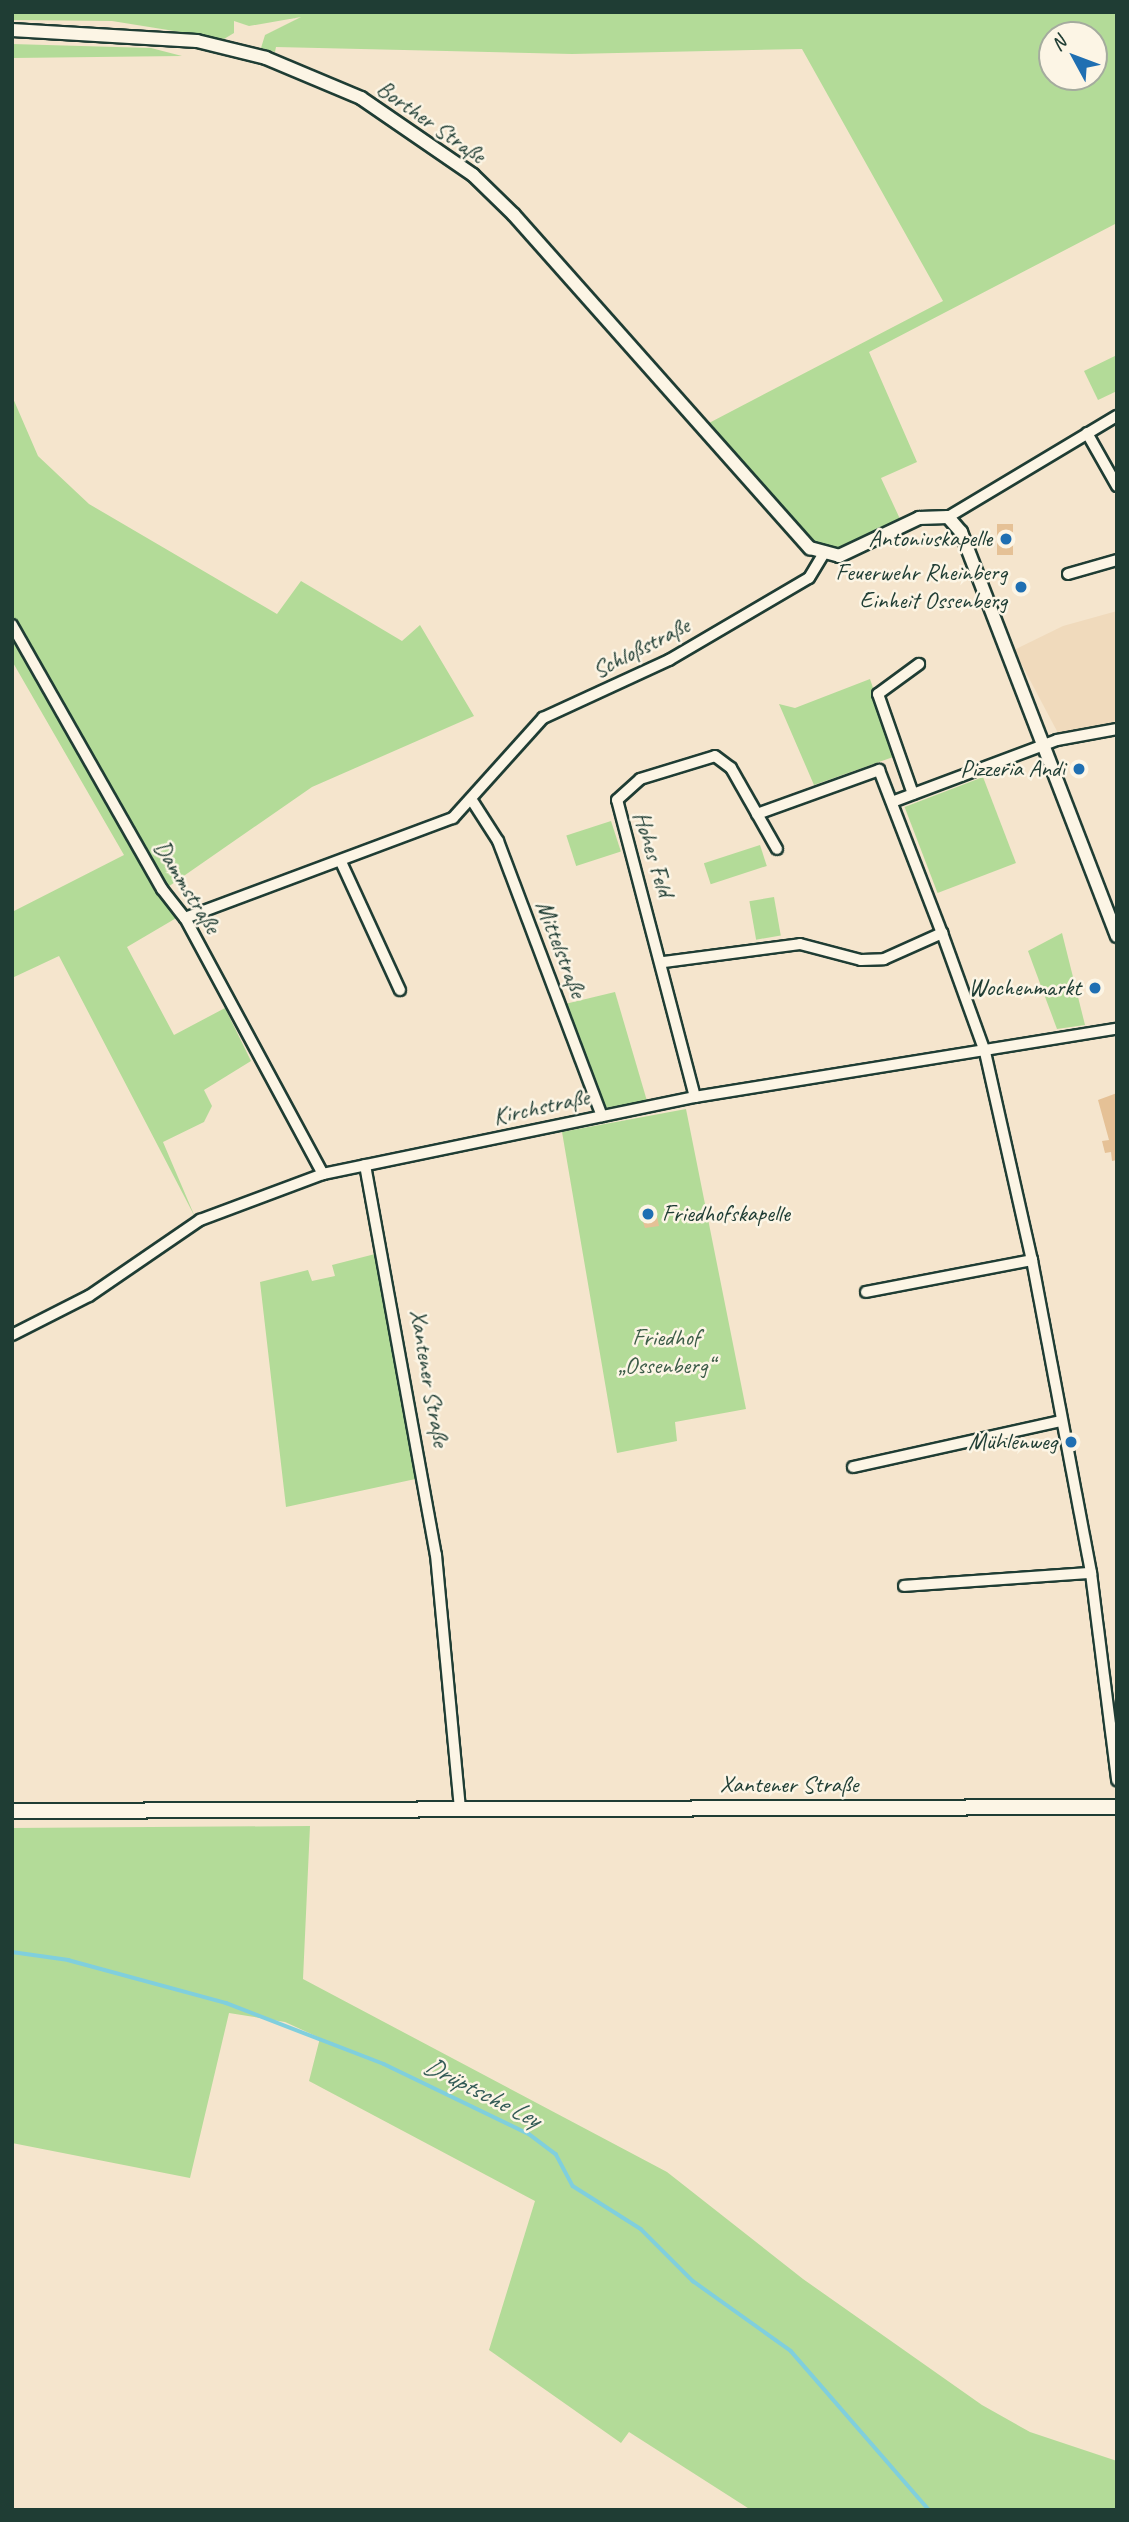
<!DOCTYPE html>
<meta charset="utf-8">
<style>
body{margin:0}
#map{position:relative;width:1129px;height:2522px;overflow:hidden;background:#f5e5cd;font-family:Caveat,sans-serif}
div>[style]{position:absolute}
.built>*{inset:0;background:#f0dabc}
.green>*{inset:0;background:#b3db98;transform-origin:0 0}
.stream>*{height:3.5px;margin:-1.75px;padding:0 1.75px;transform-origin:1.75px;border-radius:1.75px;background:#80cfdd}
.building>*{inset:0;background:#e5c196;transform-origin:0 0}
.roads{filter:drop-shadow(2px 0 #1f3d34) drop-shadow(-2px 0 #1f3d34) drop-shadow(0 2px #1f3d34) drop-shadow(0 -2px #1f3d34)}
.minor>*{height:10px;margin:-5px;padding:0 5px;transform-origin:5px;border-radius:5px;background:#fcf5e5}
.tertiary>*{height:12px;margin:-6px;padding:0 6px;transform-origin:6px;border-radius:6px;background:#fcf5e5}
.secondary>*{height:14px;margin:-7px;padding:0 7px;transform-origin:7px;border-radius:7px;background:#fcf5e5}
.dots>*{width:19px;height:19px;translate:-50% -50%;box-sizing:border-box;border:4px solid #fcf5e5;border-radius:50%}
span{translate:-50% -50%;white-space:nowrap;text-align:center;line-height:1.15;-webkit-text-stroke:5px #fcf5e5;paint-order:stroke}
.street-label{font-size:24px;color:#1f3d34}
.poi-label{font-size:24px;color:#1f3d34}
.right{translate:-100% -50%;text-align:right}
.left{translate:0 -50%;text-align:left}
.park-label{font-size:24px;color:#3d5d48}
.water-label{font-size:26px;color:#325a56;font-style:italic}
.frame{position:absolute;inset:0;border:14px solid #1f3d34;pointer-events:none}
.north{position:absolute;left:1038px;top:21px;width:70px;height:70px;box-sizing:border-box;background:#fcf5e5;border:2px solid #a4ab9e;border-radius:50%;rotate:311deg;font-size:19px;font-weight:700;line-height:28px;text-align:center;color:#1f3d34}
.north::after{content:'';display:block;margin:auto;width:24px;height:32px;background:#1f6fb2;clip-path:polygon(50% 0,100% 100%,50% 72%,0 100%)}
</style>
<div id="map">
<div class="built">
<i style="clip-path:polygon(1117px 611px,1117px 723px,1058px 733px,1014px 650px,1063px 626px)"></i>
</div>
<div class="green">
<i style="clip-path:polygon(evenodd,12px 12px,1117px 12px,1117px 223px,869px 352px,917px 462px,881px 478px,900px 519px,833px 550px,812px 541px,709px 423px,943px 301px,802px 49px,572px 54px,276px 47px,275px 52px,261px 48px,265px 35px,301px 17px,249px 26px,234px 21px,234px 33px,224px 39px,112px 21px,12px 20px,12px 12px,1052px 35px,1094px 35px,1094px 77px,1052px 77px,1052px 35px)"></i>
<i style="clip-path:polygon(12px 44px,151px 48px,182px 56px,12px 58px)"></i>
<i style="clip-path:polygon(1117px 355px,1117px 391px,1098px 400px,1084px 371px)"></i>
<i style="clip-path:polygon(12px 396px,38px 456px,89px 504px,277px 614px,301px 581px,402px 641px,420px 625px,474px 716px,312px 787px,165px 889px,12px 616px)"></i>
<i style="clip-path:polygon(12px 629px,178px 917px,127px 947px,174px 1035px,225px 1008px,251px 1061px,204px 1090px,212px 1106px,204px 1122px,163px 1142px,195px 1217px,59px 956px,12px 978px,12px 912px,124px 855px,12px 661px)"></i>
<i style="clip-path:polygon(870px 679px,896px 756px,814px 785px,779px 704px,795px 708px)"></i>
<i style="left:983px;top:777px;width:92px;height:84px;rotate:69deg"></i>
<i style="left:611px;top:821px;width:32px;height:47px;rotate:72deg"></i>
<i style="left:760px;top:845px;width:22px;height:59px;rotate:72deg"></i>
<i style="left:774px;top:897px;width:39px;height:25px;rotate:80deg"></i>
<i style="clip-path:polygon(1062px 933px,1085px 1025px,1057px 1029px,1028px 951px)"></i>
<i style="clip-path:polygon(615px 992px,647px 1101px,604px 1108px,565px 1004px)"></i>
<i style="clip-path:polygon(686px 1109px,746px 1409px,675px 1422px,677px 1441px,617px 1453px,562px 1132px)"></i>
<i style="clip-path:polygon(379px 1253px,420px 1478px,286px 1507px,260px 1282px,308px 1270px,312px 1281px,335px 1276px,332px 1265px)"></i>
<i style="clip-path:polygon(310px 1826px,303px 1979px,667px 2172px,803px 2279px,982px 2405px,1030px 2432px,1117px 2461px,1117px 2510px,751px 2510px,629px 2432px,621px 2443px,489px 2350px,535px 2201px,309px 2081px,320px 2038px,285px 2022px,229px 2013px,190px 2178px,12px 2143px,12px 1828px)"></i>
</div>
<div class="stream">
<i style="left:12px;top:1952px;width:57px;rotate:8.1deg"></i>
<i style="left:68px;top:1960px;width:164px;rotate:15.2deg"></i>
<i style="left:226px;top:2003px;width:169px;rotate:21.1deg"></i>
<i style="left:384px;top:2064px;width:161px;rotate:25.8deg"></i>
<i style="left:529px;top:2134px;width:34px;rotate:37deg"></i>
<i style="left:556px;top:2154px;width:36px;rotate:62deg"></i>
<i style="left:573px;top:2186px;width:80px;rotate:32.3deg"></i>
<i style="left:641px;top:2229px;width:74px;rotate:45deg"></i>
<i style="left:693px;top:2281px;width:120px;rotate:35.5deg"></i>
<i style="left:791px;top:2351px;width:211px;rotate:49deg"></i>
</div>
<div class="building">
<i style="left:997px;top:524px;width:16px;height:31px"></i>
<i style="clip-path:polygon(1117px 1093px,1117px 1160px,1112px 1161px,1111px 1152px,1105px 1153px,1102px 1141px,1109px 1140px,1098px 1100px)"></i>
<i style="clip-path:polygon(655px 1207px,659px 1226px,645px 1228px,639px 1210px)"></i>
</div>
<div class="roads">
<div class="minor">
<i style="left:1087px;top:433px;width:61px;rotate:60.5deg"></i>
<i style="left:948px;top:517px;width:197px;rotate:-30.9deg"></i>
<i style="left:1068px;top:574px;width:51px;rotate:-15.9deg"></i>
<i style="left:12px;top:625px;width:304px;rotate:60.4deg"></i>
<i style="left:162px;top:889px;width:37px;rotate:52deg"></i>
<i style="left:185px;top:918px;width:291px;rotate:61.7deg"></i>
<i style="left:913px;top:794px;width:106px;rotate:-109.3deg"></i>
<i style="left:878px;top:694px;width:51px;rotate:-36.2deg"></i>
<i style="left:473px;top:802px;width:46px;rotate:57.3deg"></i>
<i style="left:498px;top:841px;width:294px;rotate:69.3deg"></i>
<i style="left:892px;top:802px;width:176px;rotate:-20.6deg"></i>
<i style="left:1057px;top:740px;width:61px;rotate:-10.4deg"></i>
<i style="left:757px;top:814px;width:130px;rotate:-19.8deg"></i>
<i style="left:879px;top:770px;width:175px;rotate:68.9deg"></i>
<i style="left:942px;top:933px;width:127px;rotate:70.1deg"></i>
<i style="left:985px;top:1052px;width:213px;rotate:77.3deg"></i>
<i style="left:1032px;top:1260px;width:319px;rotate:79.3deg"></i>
<i style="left:1091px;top:1573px;width:209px;rotate:82.8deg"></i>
<i style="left:341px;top:862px;width:141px;rotate:65.3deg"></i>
<i style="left:185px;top:918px;width:286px;rotate:-20.5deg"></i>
<i style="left:453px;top:818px;width:135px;rotate:-48deg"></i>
<i style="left:543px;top:718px;width:139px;rotate:-24.7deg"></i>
<i style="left:669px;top:660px;width:162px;rotate:-30.4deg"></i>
<i style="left:809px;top:578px;width:27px;rotate:-59deg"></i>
<i style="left:664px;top:962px;width:137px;rotate:-7.5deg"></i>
<i style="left:800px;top:944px;width:63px;rotate:14.7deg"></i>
<i style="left:861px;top:960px;width:23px;rotate:-2deg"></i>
<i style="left:884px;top:959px;width:64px;rotate:-24.1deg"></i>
<i style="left:695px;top:1097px;width:307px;rotate:-104.7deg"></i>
<i style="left:617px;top:800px;width:31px;rotate:-42deg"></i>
<i style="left:640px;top:779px;width:78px;rotate:-17deg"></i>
<i style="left:715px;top:756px;width:20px;rotate:37deg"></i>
<i style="left:731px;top:768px;width:93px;rotate:60.4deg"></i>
<i style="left:365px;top:1165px;width:396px;rotate:79.7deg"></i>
<i style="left:436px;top:1555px;width:255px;rotate:84.6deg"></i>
<i style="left:866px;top:1292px;width:169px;rotate:-10.9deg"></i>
<i style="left:12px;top:1335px;width:86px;rotate:-26.9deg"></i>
<i style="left:89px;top:1296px;width:135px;rotate:-34.4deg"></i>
<i style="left:200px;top:1220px;width:131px;rotate:-20.5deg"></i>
<i style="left:323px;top:1174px;width:380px;rotate:-11.7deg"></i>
<i style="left:695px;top:1097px;width:427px;rotate:-9.2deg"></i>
<i style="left:853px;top:1467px;width:213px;rotate:-12.5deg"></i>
<i style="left:904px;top:1586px;width:187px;rotate:-4deg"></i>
</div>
<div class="tertiary">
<i style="left:12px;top:30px;width:185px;rotate:3.4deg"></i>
<i style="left:197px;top:41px;width:71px;rotate:13.8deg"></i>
<i style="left:266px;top:58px;width:103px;rotate:22.8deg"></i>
<i style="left:361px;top:98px;width:136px;rotate:34.5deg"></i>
<i style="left:473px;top:175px;width:57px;rotate:44.3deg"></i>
<i style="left:514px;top:215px;width:446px;rotate:48.4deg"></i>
<i style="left:810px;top:548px;width:30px;rotate:15deg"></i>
<i style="left:839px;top:556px;width:89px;rotate:-25.4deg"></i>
<i style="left:919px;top:518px;width:29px;rotate:-2deg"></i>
<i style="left:948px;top:517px;width:20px;rotate:49deg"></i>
<i style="left:961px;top:532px;width:433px;rotate:68.9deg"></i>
</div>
<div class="secondary">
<i style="left:12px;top:1811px;width:1105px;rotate:-0.21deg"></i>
</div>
</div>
<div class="dots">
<i style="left:1006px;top:539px;background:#1f6fb2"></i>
<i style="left:1021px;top:587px;background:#1f6fb2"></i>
<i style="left:1079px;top:769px;background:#1f6fb2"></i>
<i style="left:1095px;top:988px;background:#1f6fb2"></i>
<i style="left:648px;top:1214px;background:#1f6fb2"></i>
<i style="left:1071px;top:1442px;background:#1f6fb2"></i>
</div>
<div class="street-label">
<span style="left:431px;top:122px;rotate:35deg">Borther Straße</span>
<span style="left:641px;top:648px;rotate:-27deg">Schloßstraße</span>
<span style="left:653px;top:854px;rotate:73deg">Hohes Feld</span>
<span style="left:187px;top:887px;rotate:58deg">Dammstraße</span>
<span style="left:561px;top:949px;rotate:69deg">Mittelstraße</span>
<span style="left:541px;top:1107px;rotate:-12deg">Kirchstraße</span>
<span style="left:429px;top:1378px;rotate:80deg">Xantener Straße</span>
<span style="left:789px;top:1785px">Xantener Straße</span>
</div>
<div class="poi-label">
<span class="right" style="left:992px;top:539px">Antoniuskapelle</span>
<span class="right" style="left:1007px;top:587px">Feuerwehr Rheinberg<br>Einheit Ossenberg</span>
<span class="right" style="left:1065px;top:769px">Pizzeria Andi</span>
<span class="right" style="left:1081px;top:988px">Wochenmarkt</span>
<span class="left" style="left:662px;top:1214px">Friedhofskapelle</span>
<span class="right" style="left:1057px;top:1442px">Mühlenweg</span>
</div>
<div class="park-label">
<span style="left:666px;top:1352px">Friedhof<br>„Ossenberg“</span>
</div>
<div class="water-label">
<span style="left:482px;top:2092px;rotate:27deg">Drüptsche Ley</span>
</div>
<div class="frame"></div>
<div class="north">N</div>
</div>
